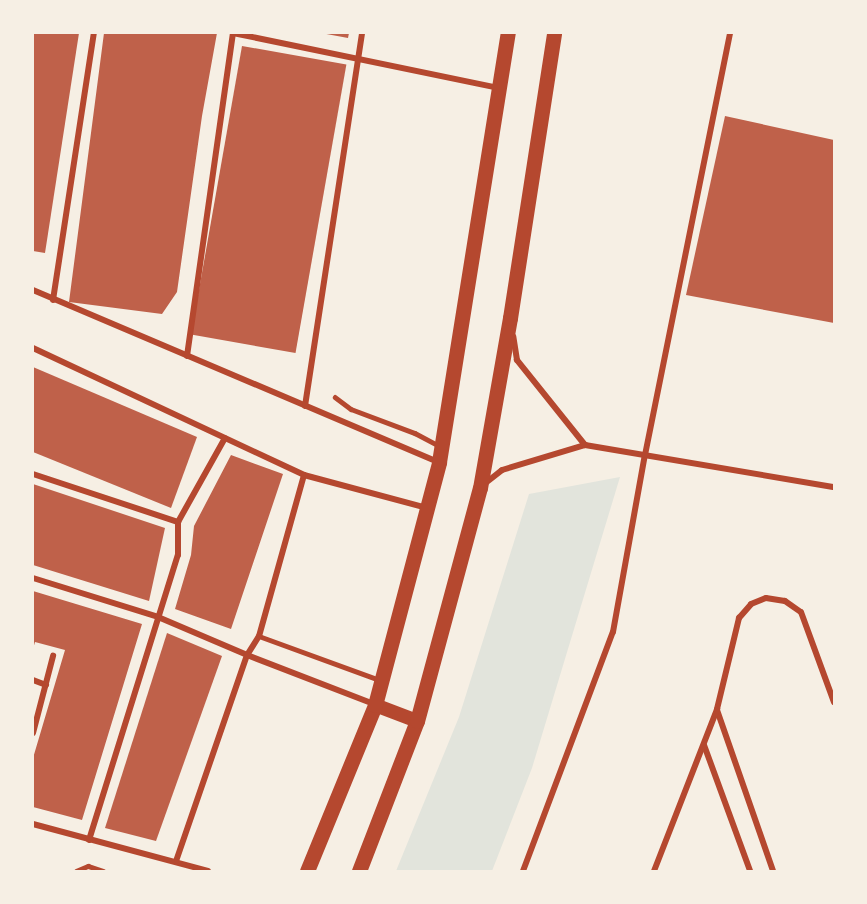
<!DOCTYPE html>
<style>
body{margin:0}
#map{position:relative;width:867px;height:904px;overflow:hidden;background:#f6efe4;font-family:"Playfair Display",serif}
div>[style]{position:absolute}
.green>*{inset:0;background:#e2e4dc}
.building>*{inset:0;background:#bf614a;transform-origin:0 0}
.service>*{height:4.5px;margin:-2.25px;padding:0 2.25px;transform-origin:2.25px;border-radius:2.25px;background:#b5482f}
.minor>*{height:6px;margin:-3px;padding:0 3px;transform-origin:3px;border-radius:3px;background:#b5482f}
.primary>*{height:14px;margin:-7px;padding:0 7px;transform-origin:7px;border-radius:7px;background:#b5482f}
.trunk>*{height:15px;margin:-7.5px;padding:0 7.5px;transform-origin:7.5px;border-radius:7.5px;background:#b5482f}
span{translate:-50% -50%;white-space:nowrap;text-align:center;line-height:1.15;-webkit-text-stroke:4.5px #f6efe4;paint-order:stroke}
.frame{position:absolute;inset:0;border:34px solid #f6efe4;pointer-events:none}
</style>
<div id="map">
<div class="green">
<i style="clip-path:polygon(620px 477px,532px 768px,492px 871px,396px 871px,459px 717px,529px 494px)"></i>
</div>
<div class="building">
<i style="clip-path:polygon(33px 33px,79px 33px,45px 253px,33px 251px)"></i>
<i style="clip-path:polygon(104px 33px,217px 33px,202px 116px,177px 292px,162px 314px,69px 302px)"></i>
<i style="clip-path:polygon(321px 33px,349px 33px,348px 38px)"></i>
<i style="left:242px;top:46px;width:106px;height:293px;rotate:10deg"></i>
<i style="clip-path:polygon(725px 116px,834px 140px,834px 323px,686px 295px)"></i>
<i style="clip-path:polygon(33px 367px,197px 437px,171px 508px,33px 452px)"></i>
<i style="clip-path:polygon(231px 455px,283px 474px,231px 629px,175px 609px,191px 555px,194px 526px)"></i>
<i style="clip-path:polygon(33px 484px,165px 528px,149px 601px,33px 565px)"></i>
<i style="clip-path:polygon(33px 591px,142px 624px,82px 820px,33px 807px,33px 758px,65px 650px,35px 642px,33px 649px)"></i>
<i style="clip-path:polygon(167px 633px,222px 656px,156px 841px,105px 828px)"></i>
</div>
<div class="service">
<i style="left:335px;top:397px;width:20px;rotate:37deg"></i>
<i style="left:351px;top:409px;width:68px;rotate:20.6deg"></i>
<i style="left:415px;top:433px;width:27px;rotate:28deg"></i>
<i style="left:259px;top:636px;width:129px;rotate:20deg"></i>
<i style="left:76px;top:871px;width:13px;rotate:-23deg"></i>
<i style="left:88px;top:866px;width:16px;rotate:18deg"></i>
</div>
<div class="minor">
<i style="left:233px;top:33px;width:272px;rotate:11.7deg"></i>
<i style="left:33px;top:290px;width:440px;rotate:23deg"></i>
<i style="left:53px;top:300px;width:270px;rotate:-81.3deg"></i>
<i style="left:33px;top:348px;width:299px;rotate:25.1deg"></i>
<i style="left:304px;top:475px;width:167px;rotate:105.6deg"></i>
<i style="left:259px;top:636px;width:22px;rotate:122deg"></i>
<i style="left:247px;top:655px;width:218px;rotate:109deg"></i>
<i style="left:187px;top:356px;width:326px;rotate:-81.9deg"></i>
<i style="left:305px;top:406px;width:377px;rotate:-81.3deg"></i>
<i style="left:585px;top:445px;width:253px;rotate:9.6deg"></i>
<i style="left:33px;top:474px;width:153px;rotate:18.3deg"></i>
<i style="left:304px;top:475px;width:127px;rotate:15deg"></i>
<i style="left:483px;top:485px;width:24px;rotate:-38deg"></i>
<i style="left:502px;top:470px;width:87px;rotate:-16.8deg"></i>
<i style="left:585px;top:445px;width:109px;rotate:-128.7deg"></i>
<i style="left:517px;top:360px;width:24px;rotate:-99deg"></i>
<i style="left:33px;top:578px;width:131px;rotate:17.3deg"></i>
<i style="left:158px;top:617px;width:97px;rotate:23.1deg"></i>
<i style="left:247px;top:655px;width:136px;rotate:21.1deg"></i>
<i style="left:33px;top:680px;width:14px;rotate:21deg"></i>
<i style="left:717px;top:710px;width:170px;rotate:70.8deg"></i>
<i style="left:33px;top:733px;width:80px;rotate:-75.4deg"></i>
<i style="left:704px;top:745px;width:134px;rotate:69.9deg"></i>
<i style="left:33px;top:824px;width:181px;rotate:15deg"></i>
<i style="left:89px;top:840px;width:299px;rotate:-72.7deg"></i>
<i style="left:178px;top:555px;width:33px;rotate:-90deg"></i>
<i style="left:178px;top:522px;width:96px;rotate:-60.8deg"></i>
<i style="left:523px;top:871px;width:255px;rotate:-69.4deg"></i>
<i style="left:613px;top:632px;width:180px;rotate:-79.8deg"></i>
<i style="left:645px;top:455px;width:430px;rotate:-78.6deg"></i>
<i style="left:654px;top:871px;width:174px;rotate:-68.7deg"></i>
<i style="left:717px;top:709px;width:94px;rotate:-76.4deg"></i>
<i style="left:739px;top:618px;width:18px;rotate:-49deg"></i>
<i style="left:751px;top:604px;width:16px;rotate:-22deg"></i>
<i style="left:766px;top:598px;width:19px;rotate:9deg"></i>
<i style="left:785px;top:601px;width:19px;rotate:35deg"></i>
<i style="left:801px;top:612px;width:96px;rotate:69.9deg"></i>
</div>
<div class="primary">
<i style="left:375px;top:705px;width:45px;rotate:20.9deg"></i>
</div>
<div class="trunk">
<i style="left:307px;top:871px;width:179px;rotate:-67.7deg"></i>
<i style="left:375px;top:705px;width:251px;rotate:-75.2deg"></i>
<i style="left:439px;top:462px;width:435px;rotate:-80.9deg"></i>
<i style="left:359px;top:871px;width:161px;rotate:-68.9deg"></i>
<i style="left:417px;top:721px;width:241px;rotate:-74.9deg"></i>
<i style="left:480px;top:488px;width:173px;rotate:-80deg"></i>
<i style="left:510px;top:318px;width:288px;rotate:-81.2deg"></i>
</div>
<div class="frame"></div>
</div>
